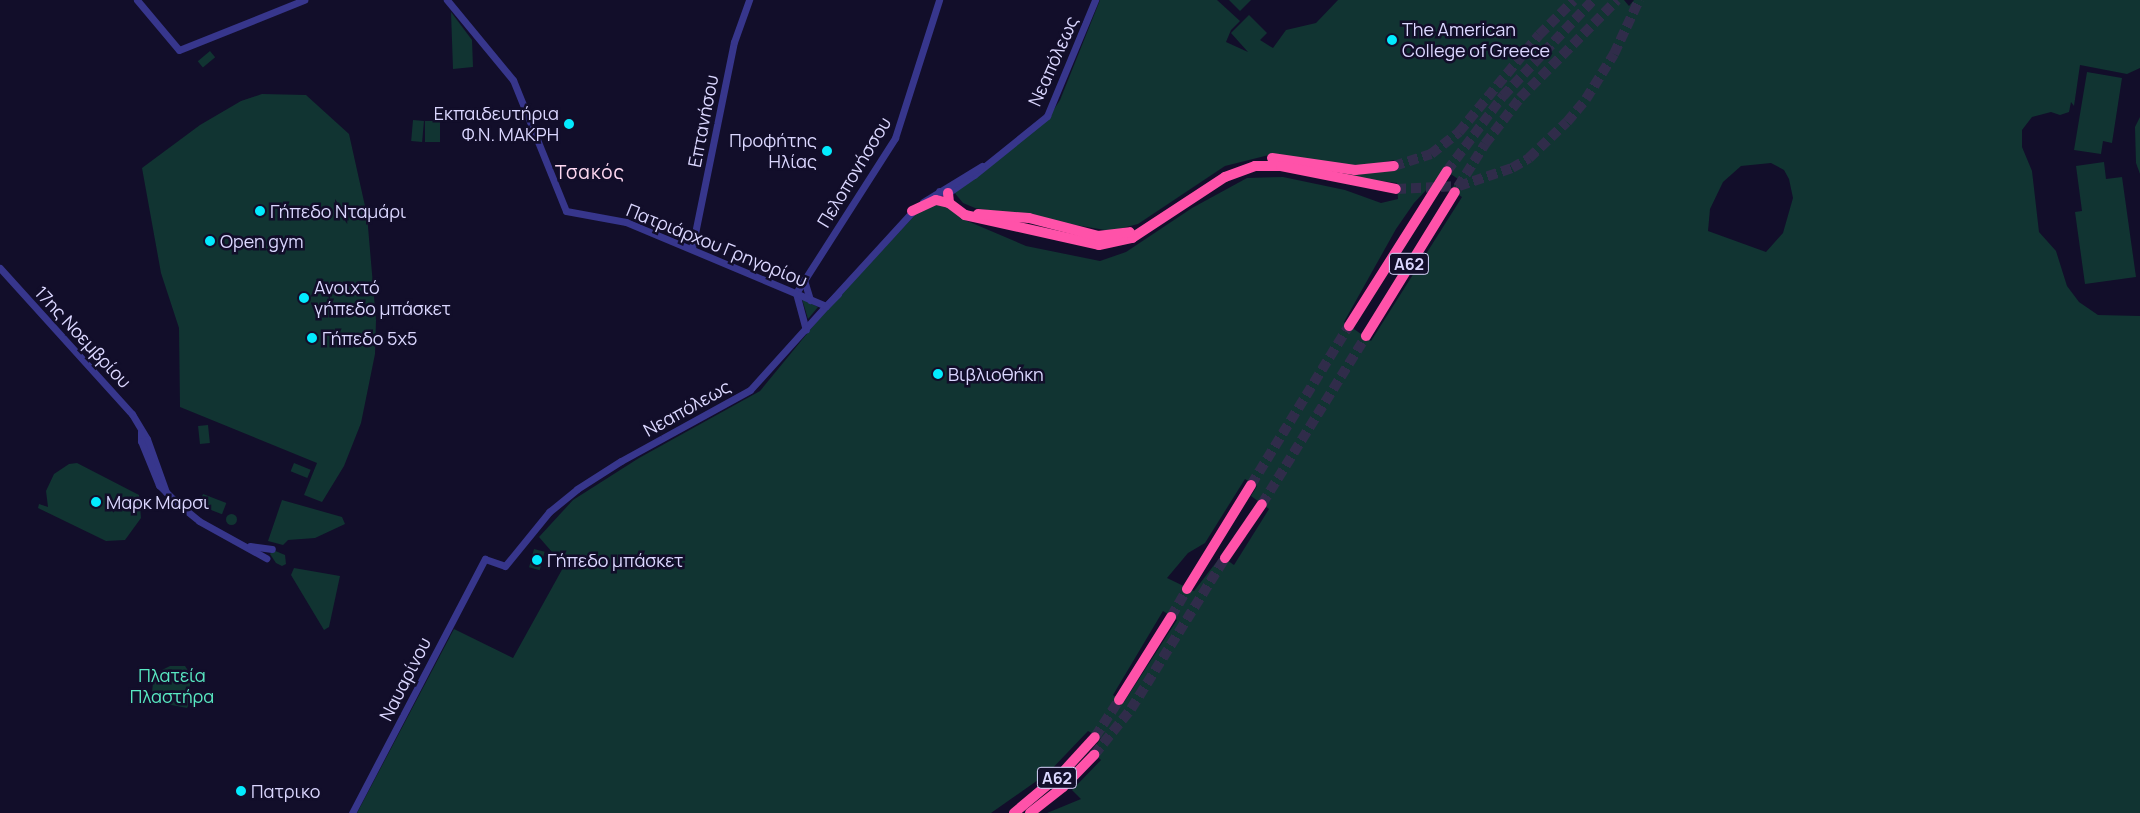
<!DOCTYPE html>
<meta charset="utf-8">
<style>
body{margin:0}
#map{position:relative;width:2140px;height:813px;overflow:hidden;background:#120e2a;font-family:Manrope,sans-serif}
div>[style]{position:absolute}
.green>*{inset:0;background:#113432;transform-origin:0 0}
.round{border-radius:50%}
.highway-tunnel>*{height:10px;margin-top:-5px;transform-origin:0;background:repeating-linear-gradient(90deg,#302c4a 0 10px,transparent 0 15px)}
.minor>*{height:7px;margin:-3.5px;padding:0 3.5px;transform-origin:3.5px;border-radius:3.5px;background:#37368c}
.highway>*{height:10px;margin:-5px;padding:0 5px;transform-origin:5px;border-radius:5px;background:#ff52a9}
.dots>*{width:14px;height:14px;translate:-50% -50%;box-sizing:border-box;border:2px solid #120e2a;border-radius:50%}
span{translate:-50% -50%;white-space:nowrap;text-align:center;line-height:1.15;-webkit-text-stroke:5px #120e2a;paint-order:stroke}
.shield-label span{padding:1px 4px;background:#120e2a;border:1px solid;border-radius:4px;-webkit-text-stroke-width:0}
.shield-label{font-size:16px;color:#dbd7ff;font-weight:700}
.poi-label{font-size:18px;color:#dbd7ff}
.left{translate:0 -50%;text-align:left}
.right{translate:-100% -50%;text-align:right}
.street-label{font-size:18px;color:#dbd7ff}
.park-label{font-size:18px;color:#59e9c2}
.neighbourhood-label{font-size:19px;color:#ffd9f2;letter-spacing:1px}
</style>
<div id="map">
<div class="green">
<i style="clip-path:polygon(evenodd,1100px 0,1217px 0,1240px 21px,1231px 30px,1226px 42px,1248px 52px,1231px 33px,1249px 15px,1267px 33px,1260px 40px,1273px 48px,1286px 30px,1316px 23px,1338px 0,1624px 0,1629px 6px,1634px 0,2140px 0,2140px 68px,2127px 74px,2080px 65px,2074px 106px,2071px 102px,2069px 112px,2060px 115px,2051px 112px,2032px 117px,2022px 130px,2022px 147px,2032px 171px,2039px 232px,2056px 251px,2067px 286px,2079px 302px,2098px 315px,2140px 316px,2140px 813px,1047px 813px,1081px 799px,1072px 790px,1101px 760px,1092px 751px,1101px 738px,1088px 731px,1048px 773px,991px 813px,357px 813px,454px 629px,513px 658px,564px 566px,539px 537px,573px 500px,639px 458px,760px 391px,824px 313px,917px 213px,940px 202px,965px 220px,1026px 246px,1100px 261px,1126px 252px,1192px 208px,1247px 178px,1283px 177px,1345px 190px,1381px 203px,1398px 199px,1397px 183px,1345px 176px,1344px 172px,1397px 169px,1394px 160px,1359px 167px,1269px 155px,1225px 166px,1138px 224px,1111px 231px,975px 208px,963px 203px,953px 191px,1051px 114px,1060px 100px,1100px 0,1771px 163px,1784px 170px,1789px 179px,1793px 198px,1783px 233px,1766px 252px,1708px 231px,1710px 209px,1723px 182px,1741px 166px,1771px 163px,1100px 0,1445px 170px,1458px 179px,1451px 190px,1462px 197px,1371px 341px,1344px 322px,1396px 229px,1414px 203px,1445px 170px,1100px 0,1245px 479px,1257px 486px,1251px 496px,1269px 509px,1234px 565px,1221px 556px,1194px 591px,1167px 578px,1188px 553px,1205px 543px,1245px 479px,1100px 0,1163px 611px,1177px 620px,1124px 702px,1113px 695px,1163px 611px)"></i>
<i style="clip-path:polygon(1229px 0,1251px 0,1240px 11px)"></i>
<i style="clip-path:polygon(451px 12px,472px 40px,473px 67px,453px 69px)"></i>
<i style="left:210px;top:51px;width:8px;height:16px;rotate:50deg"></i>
<i style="clip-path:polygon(2087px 72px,2122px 78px,2112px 143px,2103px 141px,2101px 154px,2074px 150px)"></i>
<i style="clip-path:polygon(262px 94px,306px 95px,349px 134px,367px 215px,376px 320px,375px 354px,361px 423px,344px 466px,322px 502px,304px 495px,317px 463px,180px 407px,179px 328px,161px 273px,142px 168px,200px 125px,241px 101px)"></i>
<i style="clip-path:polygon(2140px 117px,2140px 174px,2136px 163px,2135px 127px)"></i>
<i style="left:413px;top:120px;width:11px;height:21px;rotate:5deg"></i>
<i style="left:425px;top:121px;width:15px;height:21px"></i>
<i style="clip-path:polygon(2104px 162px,2106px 179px,2122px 177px,2136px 277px,2085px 284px,2075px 212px,2082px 211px,2076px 166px)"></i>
<i style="clip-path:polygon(802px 299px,818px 307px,808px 319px)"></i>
<i style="left:208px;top:425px;width:18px;height:10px;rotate:84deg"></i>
<i style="clip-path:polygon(77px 463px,139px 495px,141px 518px,125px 540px,106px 541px,38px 508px,39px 504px,48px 507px,46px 491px,54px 474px,69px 464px)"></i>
<i style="left:294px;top:463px;width:18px;height:9px;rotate:22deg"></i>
<i style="left:203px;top:494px;width:25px;height:12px;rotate:21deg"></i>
<i style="clip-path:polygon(282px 500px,342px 517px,345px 524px,315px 538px,288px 540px,283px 545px,268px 541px)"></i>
<i class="round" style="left:225.5px;top:513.5px;width:11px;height:11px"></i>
<i style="left:534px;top:549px;width:11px;height:19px;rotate:15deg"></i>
<i style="clip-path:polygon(273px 550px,285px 555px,286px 564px,282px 566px,276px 563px,270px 554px)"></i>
<i style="clip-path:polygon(294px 568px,340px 576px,329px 627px,324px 630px,291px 575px)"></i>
<i style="clip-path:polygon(170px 666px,185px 666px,191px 675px,189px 697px,192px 699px,187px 708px,151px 701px,154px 674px)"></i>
</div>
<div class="highway-tunnel">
<i style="left:1394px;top:166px;width:39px;rotate:-18deg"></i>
<i style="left:1431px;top:154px;width:36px;rotate:-38deg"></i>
<i style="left:1459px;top:132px;width:126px;rotate:-50.5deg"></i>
<i style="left:1539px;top:35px;width:49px;rotate:-45deg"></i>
<i style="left:1447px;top:171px;width:94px;rotate:-53.3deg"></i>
<i style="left:1503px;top:96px;width:132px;rotate:-46.8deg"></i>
<i style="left:1458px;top:187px;width:51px;rotate:-57.9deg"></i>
<i style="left:1485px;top:144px;width:58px;rotate:-52.7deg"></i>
<i style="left:1520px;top:98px;width:138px;rotate:-45.3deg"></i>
<i style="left:1396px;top:189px;width:63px;rotate:-2.7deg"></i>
<i style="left:1459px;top:186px;width:56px;rotate:-18.8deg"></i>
<i style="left:1512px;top:168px;width:20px;rotate:-30deg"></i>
<i style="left:1529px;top:158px;width:52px;rotate:-43.5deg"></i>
<i style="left:1567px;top:122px;width:30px;rotate:-50deg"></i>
<i style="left:1586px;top:99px;width:53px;rotate:-58.1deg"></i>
<i style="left:1614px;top:54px;width:60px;rotate:-65.2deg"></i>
<i style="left:1251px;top:485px;width:187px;rotate:-58.4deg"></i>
<i style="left:1262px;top:504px;width:198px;rotate:-58.2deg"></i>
<i style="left:1171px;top:617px;width:32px;rotate:-60deg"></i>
<i style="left:1095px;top:737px;width:44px;rotate:-57deg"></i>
<i style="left:1094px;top:755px;width:59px;rotate:-51.2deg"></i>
<i style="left:1131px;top:709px;width:178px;rotate:-58.1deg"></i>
</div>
<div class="minor">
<i style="left:137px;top:0;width:65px;rotate:50deg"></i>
<i style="left:179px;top:50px;width:135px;rotate:-21.8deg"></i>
<i style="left:939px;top:191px;width:9px;rotate:13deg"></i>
<i style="left:948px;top:193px;width:32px;rotate:-35deg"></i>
<i style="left:974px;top:175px;width:94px;rotate:-38.9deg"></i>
<i style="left:1047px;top:116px;width:126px;rotate:-67.5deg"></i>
<i style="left:923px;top:202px;width:69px;rotate:-31.4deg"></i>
<i style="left:692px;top:248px;width:210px;rotate:-78.5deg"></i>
<i style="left:734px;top:42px;width:45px;rotate:-70.3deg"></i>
<i style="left:0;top:268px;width:197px;rotate:47.9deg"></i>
<i style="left:132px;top:414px;width:29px;rotate:59deg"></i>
<i style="left:147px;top:439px;width:56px;rotate:70.3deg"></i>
<i style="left:804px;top:280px;width:21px;rotate:73deg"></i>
<i style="left:796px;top:293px;width:184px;rotate:-57.4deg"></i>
<i style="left:895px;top:138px;width:145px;rotate:-72.3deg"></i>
<i style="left:796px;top:293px;width:38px;rotate:75deg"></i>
<i style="left:838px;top:294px;width:17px;rotate:135deg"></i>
<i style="left:826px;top:306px;width:132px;rotate:-47.5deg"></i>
<i style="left:141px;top:431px;width:10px;rotate:90deg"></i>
<i style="left:141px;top:441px;width:48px;rotate:67.8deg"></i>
<i style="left:159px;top:485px;width:25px;rotate:45deg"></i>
<i style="left:177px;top:503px;width:28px;rotate:39deg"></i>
<i style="left:199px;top:521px;width:77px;rotate:28.9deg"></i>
<i style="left:250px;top:546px;width:22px;rotate:8deg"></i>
<i style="left:352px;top:813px;width:287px;rotate:-62.4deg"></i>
<i style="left:485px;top:559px;width:21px;rotate:19deg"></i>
<i style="left:505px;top:566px;width:70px;rotate:-50.8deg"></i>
<i style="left:549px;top:512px;width:36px;rotate:-39deg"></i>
<i style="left:577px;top:489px;width:52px;rotate:-32.5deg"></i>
<i style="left:621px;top:461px;width:147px;rotate:-28.8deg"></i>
<i style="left:750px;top:390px;width:113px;rotate:-47.9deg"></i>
<i style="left:826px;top:306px;width:217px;rotate:-157.2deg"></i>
<i style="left:626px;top:222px;width:61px;rotate:-169.6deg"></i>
<i style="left:566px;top:211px;width:141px;rotate:-112deg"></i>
<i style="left:513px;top:80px;width:104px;rotate:-129.5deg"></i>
</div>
<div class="highway">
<i style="left:1272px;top:158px;width:84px;rotate:8.2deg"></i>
<i style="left:1355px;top:170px;width:39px;rotate:-6deg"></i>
<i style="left:948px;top:193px;width:10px;rotate:84deg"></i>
<i style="left:949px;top:203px;width:20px;rotate:37deg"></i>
<i style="left:965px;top:215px;width:137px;rotate:12.6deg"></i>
<i style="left:1099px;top:245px;width:34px;rotate:-12deg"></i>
<i style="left:1132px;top:238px;width:111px;rotate:-33.3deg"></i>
<i style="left:1225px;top:177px;width:32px;rotate:-20deg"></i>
<i style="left:1255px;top:166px;width:26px"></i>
<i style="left:1281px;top:166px;width:117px;rotate:11.3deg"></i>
<i style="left:912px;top:211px;width:26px;rotate:-25deg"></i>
<i style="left:936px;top:200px;width:13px;rotate:13deg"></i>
<i style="left:978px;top:214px;width:51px;rotate:4.5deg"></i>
<i style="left:1029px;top:218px;width:71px;rotate:14.6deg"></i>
<i style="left:1098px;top:236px;width:32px;rotate:-7deg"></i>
<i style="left:1349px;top:326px;width:183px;rotate:-57.7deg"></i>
<i style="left:1366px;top:336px;width:169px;rotate:-58.3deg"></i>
<i style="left:1225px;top:558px;width:65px;rotate:-55.6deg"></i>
<i style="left:1187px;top:589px;width:122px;rotate:-58.4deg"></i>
<i style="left:1119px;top:700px;width:98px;rotate:-57.9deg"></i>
<i style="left:1014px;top:813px;width:64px;rotate:-39.9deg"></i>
<i style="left:1063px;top:772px;width:47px;rotate:-47.6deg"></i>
<i style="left:1030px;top:813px;width:42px;rotate:-38.2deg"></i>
<i style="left:1063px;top:787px;width:45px;rotate:-45.9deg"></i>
</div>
<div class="dots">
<i style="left:1392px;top:40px;background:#03ebff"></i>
<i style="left:569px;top:124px;background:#03ebff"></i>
<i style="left:827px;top:151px;background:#03ebff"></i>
<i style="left:260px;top:211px;background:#03ebff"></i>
<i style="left:210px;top:241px;background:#03ebff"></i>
<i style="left:304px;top:298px;background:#03ebff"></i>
<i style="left:312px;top:338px;background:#03ebff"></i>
<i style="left:938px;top:374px;background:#03ebff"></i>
<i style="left:96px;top:502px;background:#03ebff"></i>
<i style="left:537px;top:560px;background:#03ebff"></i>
<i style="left:241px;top:791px;background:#03ebff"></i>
</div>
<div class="shield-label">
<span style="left:1409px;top:264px">Α62</span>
<span style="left:1057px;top:778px">Α62</span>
</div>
<div class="poi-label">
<span class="left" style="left:1402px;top:40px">The American<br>College of Greece</span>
<span class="right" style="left:559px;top:124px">Εκπαιδευτήρια<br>Φ.Ν. ΜΑΚΡΗ</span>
<span class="right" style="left:817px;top:151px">Προφήτης<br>Ηλίας</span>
<span class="left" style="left:270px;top:211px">Γήπεδο Νταμάρι</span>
<span class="left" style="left:220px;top:241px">Open gym</span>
<span class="left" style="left:314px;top:298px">Ανοιχτό<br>γήπεδο μπάσκετ</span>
<span class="left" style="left:322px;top:338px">Γήπεδο 5x5</span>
<span class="left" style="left:948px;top:374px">Βιβλιοθήκη</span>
<span class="left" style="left:106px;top:502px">Μαρκ Μαρσι</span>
<span class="left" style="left:547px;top:560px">Γήπεδο μπάσκετ</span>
<span class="left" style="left:251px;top:791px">Πατρικο</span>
</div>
<div class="street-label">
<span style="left:1053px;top:61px;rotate:-66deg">Νεαπόλεως</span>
<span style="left:703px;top:121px;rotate:-79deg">Επτανήσου</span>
<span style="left:854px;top:172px;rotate:-59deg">Πελοπονήσσου</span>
<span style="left:717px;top:245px;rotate:22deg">Πατριάρχου Γρηγορίου</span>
<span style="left:83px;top:337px;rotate:47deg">17ης Νοεμβρίου</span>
<span style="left:687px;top:408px;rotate:-29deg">Νεαπόλεως</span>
<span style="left:405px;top:679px;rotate:-63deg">Ναυαρίνου</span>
</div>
<div class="park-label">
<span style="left:172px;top:686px">Πλατεία<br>Πλαστήρα</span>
</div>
<div class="neighbourhood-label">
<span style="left:590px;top:173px">Τσακός</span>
</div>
</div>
